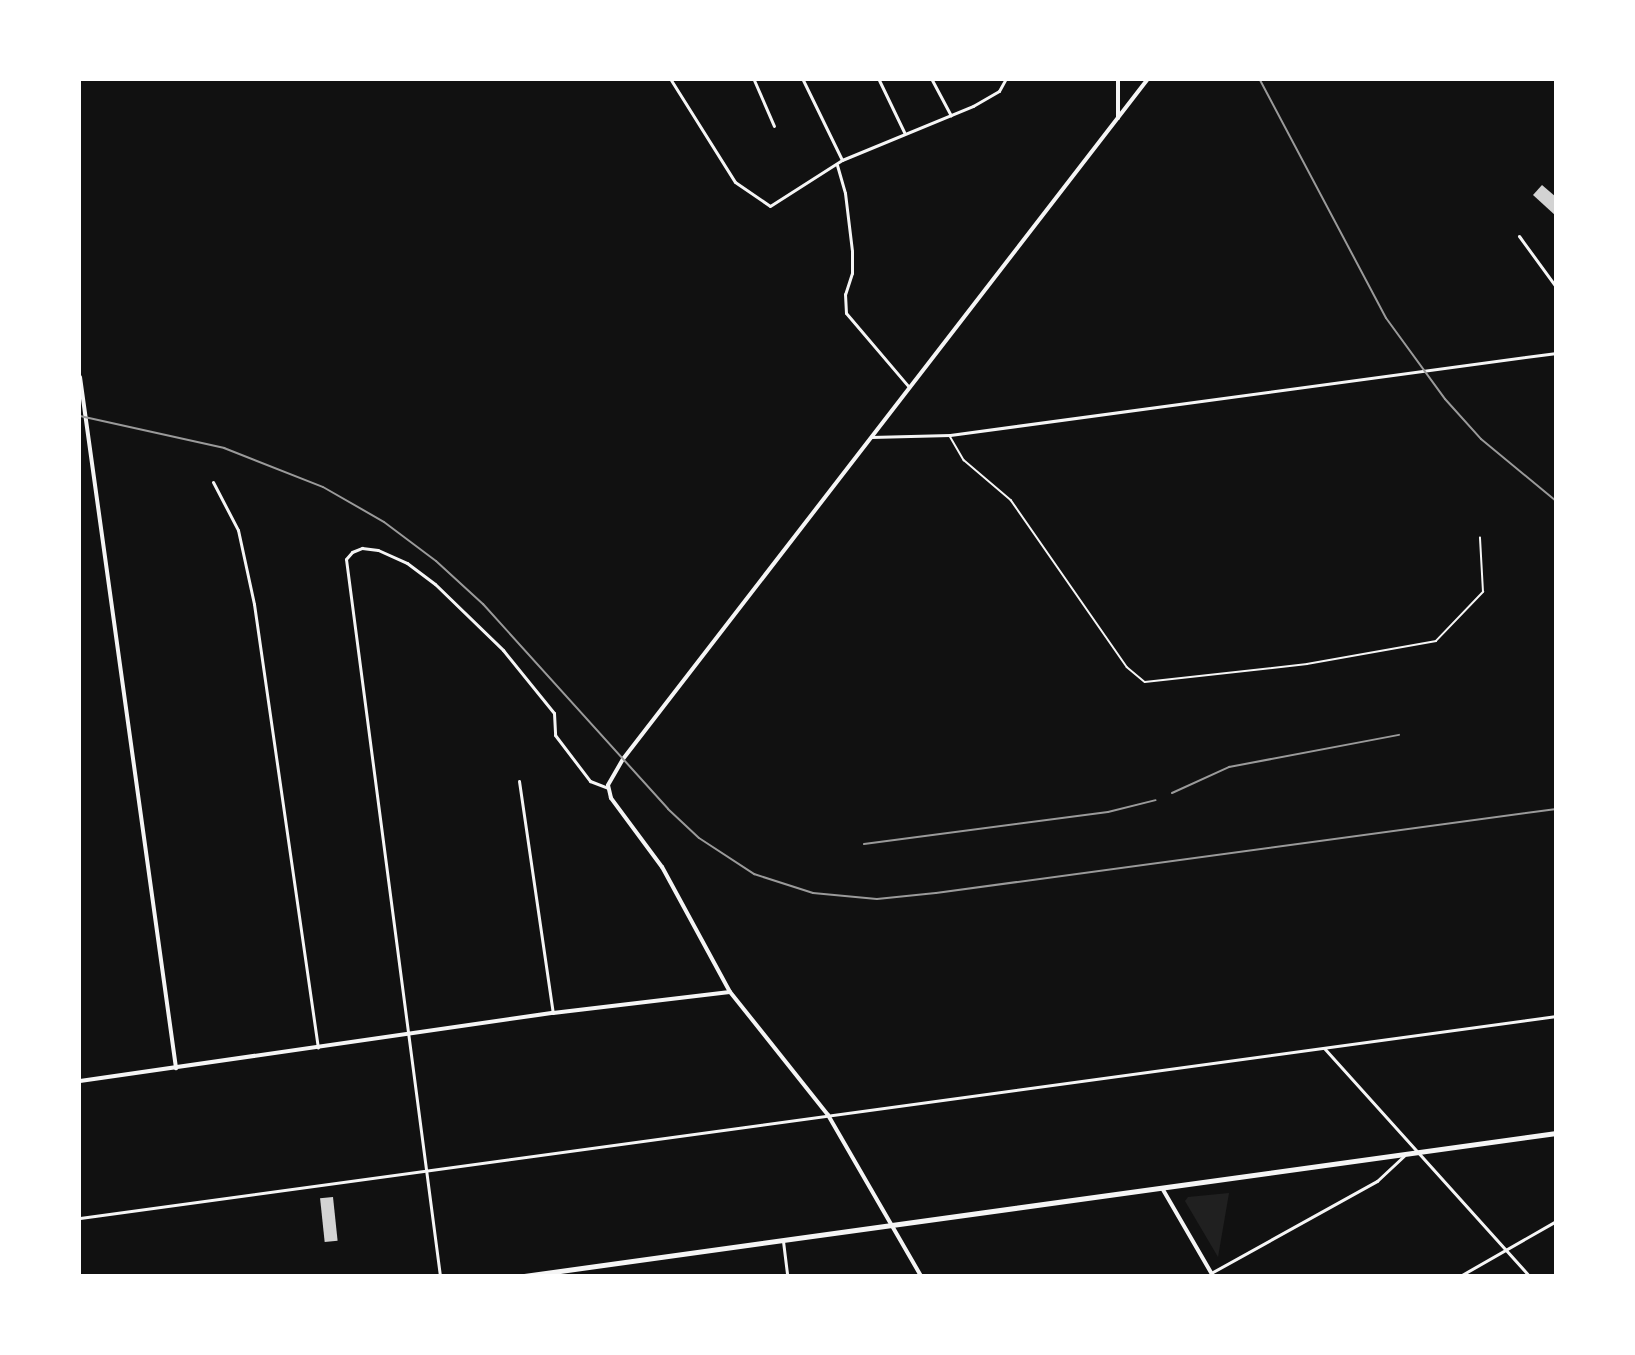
<!DOCTYPE html>
<style>
body{margin:0}
#map{position:relative;width:1635px;height:1355px;overflow:hidden;background:#111;font-family:"Source Serif 4",serif}
div>[style]{position:absolute}
.green>*{inset:0;background:#202020}
.building>*{inset:0;background:#d3d3d3;transform-origin:0 0}
.service>*{height:1.5px;margin:-0.75px;padding:0 0.75px;transform-origin:0.75px;border-radius:0.75px;background:#f5f5f5}
.minor>*{height:3px;margin:-1.5px;padding:0 1.5px;transform-origin:1.5px;border-radius:1.5px;background:#f5f5f5}
.tertiary>*{height:4px;margin:-2px;padding:0 2px;transform-origin:2px;border-radius:2px;background:#f5f5f5}
.trunk>*{height:5px;margin:-2.5px;padding:0 2.5px;transform-origin:2.5px;border-radius:2.5px;background:#f5f5f5}
.rail>*{height:2px;margin:-1px;padding:0 1px;transform-origin:1px;border-radius:1px;background:#9a9a9a}
span{translate:-50% -50%;white-space:nowrap;text-align:center;line-height:1.15;-webkit-text-stroke:4.5px #fff;paint-order:stroke}
.frame{position:absolute;inset:0;border:81px solid #fff;pointer-events:none}
</style>
<div id="map">
<div class="green">
<i style="clip-path:polygon(1229px 1193px,1218px 1257px,1185px 1201px,1188px 1197px)"></i>
</div>
<div class="building">
<i style="clip-path:polygon(1542px 185px,1556px 197px,1556px 216px,1533px 195px)"></i>
<i style="left:333px;top:1197px;width:44px;height:13px;rotate:84deg"></i>
</div>
<div class="service">
<i style="left:950px;top:436px;width:28px;rotate:60deg"></i>
<i style="left:964px;top:460px;width:62px;rotate:40.4deg"></i>
<i style="left:1011px;top:500px;width:203px;rotate:55.2deg"></i>
<i style="left:1127px;top:667px;width:23px;rotate:40deg"></i>
<i style="left:1145px;top:682px;width:163px;rotate:-6.3deg"></i>
<i style="left:1307px;top:664px;width:131px;rotate:-10.1deg"></i>
<i style="left:1436px;top:641px;width:68px;rotate:-46.2deg"></i>
<i style="left:1483px;top:592px;width:54px;rotate:-93.2deg"></i>
</div>
<div class="minor">
<i style="left:671px;top:80px;width:120px;rotate:57.9deg"></i>
<i style="left:735px;top:182px;width:42px;rotate:34.4deg"></i>
<i style="left:770px;top:206px;width:85px;rotate:-32.6deg"></i>
<i style="left:842px;top:160px;width:142px;rotate:-22.4deg"></i>
<i style="left:973px;top:106px;width:30px;rotate:-30deg"></i>
<i style="left:999px;top:91px;width:13px;rotate:-61deg"></i>
<i style="left:754px;top:80px;width:50px;rotate:66.5deg"></i>
<i style="left:803px;top:80px;width:89px;rotate:64deg"></i>
<i style="left:879px;top:80px;width:58px;rotate:64.3deg"></i>
<i style="left:932px;top:80px;width:40px;rotate:62deg"></i>
<i style="left:837px;top:165px;width:29px;rotate:74deg"></i>
<i style="left:845px;top:193px;width:58px;rotate:83.1deg"></i>
<i style="left:852px;top:251px;width:22px;rotate:90deg"></i>
<i style="left:852px;top:273px;width:22px;rotate:108deg"></i>
<i style="left:845px;top:294px;width:19px;rotate:87deg"></i>
<i style="left:846px;top:313px;width:97px;rotate:49.6deg"></i>
<i style="left:1519px;top:236px;width:63px;rotate:54deg"></i>
<i style="left:871px;top:437px;width:79px;rotate:-1.5deg"></i>
<i style="left:950px;top:435px;width:612px;rotate:-7.71deg"></i>
<i style="left:213px;top:482px;width:54px;rotate:62.5deg"></i>
<i style="left:238px;top:530px;width:76px;rotate:77.8deg"></i>
<i style="left:254px;top:604px;width:448px;rotate:81.8deg"></i>
<i style="left:519px;top:781px;width:234px;rotate:81.7deg"></i>
<i style="left:1324px;top:1048px;width:307px;rotate:48deg"></i>
<i style="left:80px;top:1218px;width:1490px;rotate:-7.79deg"></i>
<i style="left:783px;top:1241px;width:35px;rotate:83deg"></i>
<i style="left:1211px;top:1273px;width:190px;rotate:-29deg"></i>
<i style="left:1377px;top:1181px;width:37px;rotate:-43deg"></i>
<i style="left:440px;top:1276px;width:723px;rotate:-97.47deg"></i>
<i style="left:346px;top:559px;width:9px;rotate:-49deg"></i>
<i style="left:352px;top:552px;width:11px;rotate:-22deg"></i>
<i style="left:362px;top:548px;width:16px;rotate:7deg"></i>
<i style="left:378px;top:550px;width:32px;rotate:24deg"></i>
<i style="left:407px;top:563px;width:35px;rotate:37deg"></i>
<i style="left:435px;top:584px;width:95px;rotate:44.1deg"></i>
<i style="left:503px;top:650px;width:81px;rotate:51deg"></i>
<i style="left:554px;top:713px;width:22px;rotate:87deg"></i>
<i style="left:555px;top:735px;width:58px;rotate:52.7deg"></i>
<i style="left:590px;top:781px;width:19px;rotate:21deg"></i>
<i style="left:1460px;top:1276px;width:111px;rotate:-29.8deg"></i>
</div>
<div class="tertiary">
<i style="left:1118px;top:80px;width:38px;rotate:90deg"></i>
<i style="left:80px;top:377px;width:698px;rotate:82.09deg"></i>
<i style="left:80px;top:1081px;width:478px;rotate:-8.2deg"></i>
<i style="left:553px;top:1013px;width:178px;rotate:-6.8deg"></i>
<i style="left:1162px;top:1188px;width:102px;rotate:59.9deg"></i>
<i style="left:921px;top:1276px;width:186px;rotate:-120deg"></i>
<i style="left:828px;top:1115px;width:157px;rotate:-128.5deg"></i>
<i style="left:730px;top:992px;width:142px;rotate:-118.5deg"></i>
<i style="left:662px;top:867px;width:86px;rotate:-126.5deg"></i>
<i style="left:611px;top:798px;width:13px;rotate:-103deg"></i>
<i style="left:608px;top:785px;width:30px;rotate:-60deg"></i>
<i style="left:623px;top:759px;width:858px;rotate:-52.34deg"></i>
</div>
<div class="trunk">
<i style="left:524px;top:1276px;width:1042px;rotate:-7.89deg"></i>
</div>
<div class="rail">
<i style="left:1260px;top:80px;width:269px;rotate:62.1deg"></i>
<i style="left:1386px;top:318px;width:100px;rotate:53.9deg"></i>
<i style="left:1445px;top:399px;width:54px;rotate:48deg"></i>
<i style="left:1481px;top:439px;width:97px;rotate:39.6deg"></i>
<i style="left:80px;top:416px;width:148px;rotate:12.5deg"></i>
<i style="left:224px;top:448px;width:106px;rotate:21.5deg"></i>
<i style="left:323px;top:487px;width:70px;rotate:29.8deg"></i>
<i style="left:384px;top:522px;width:65px;rotate:36.9deg"></i>
<i style="left:436px;top:561px;width:64px;rotate:42.5deg"></i>
<i style="left:483px;top:604px;width:276px;rotate:47.9deg"></i>
<i style="left:668px;top:809px;width:42px;rotate:43.1deg"></i>
<i style="left:699px;top:838px;width:66px;rotate:33.2deg"></i>
<i style="left:754px;top:874px;width:62px;rotate:17.9deg"></i>
<i style="left:813px;top:893px;width:64px;rotate:5.4deg"></i>
<i style="left:877px;top:899px;width:59px;rotate:-5.8deg"></i>
<i style="left:936px;top:893px;width:626px;rotate:-7.72deg"></i>
<i style="left:1172px;top:793px;width:63px;rotate:-24.5deg"></i>
<i style="left:1229px;top:767px;width:173px;rotate:-10.7deg"></i>
<i style="left:864px;top:844px;width:246px;rotate:-7.5deg"></i>
<i style="left:1108px;top:812px;width:49px;rotate:-14deg"></i>
</div>
<div class="frame"></div>
</div>
